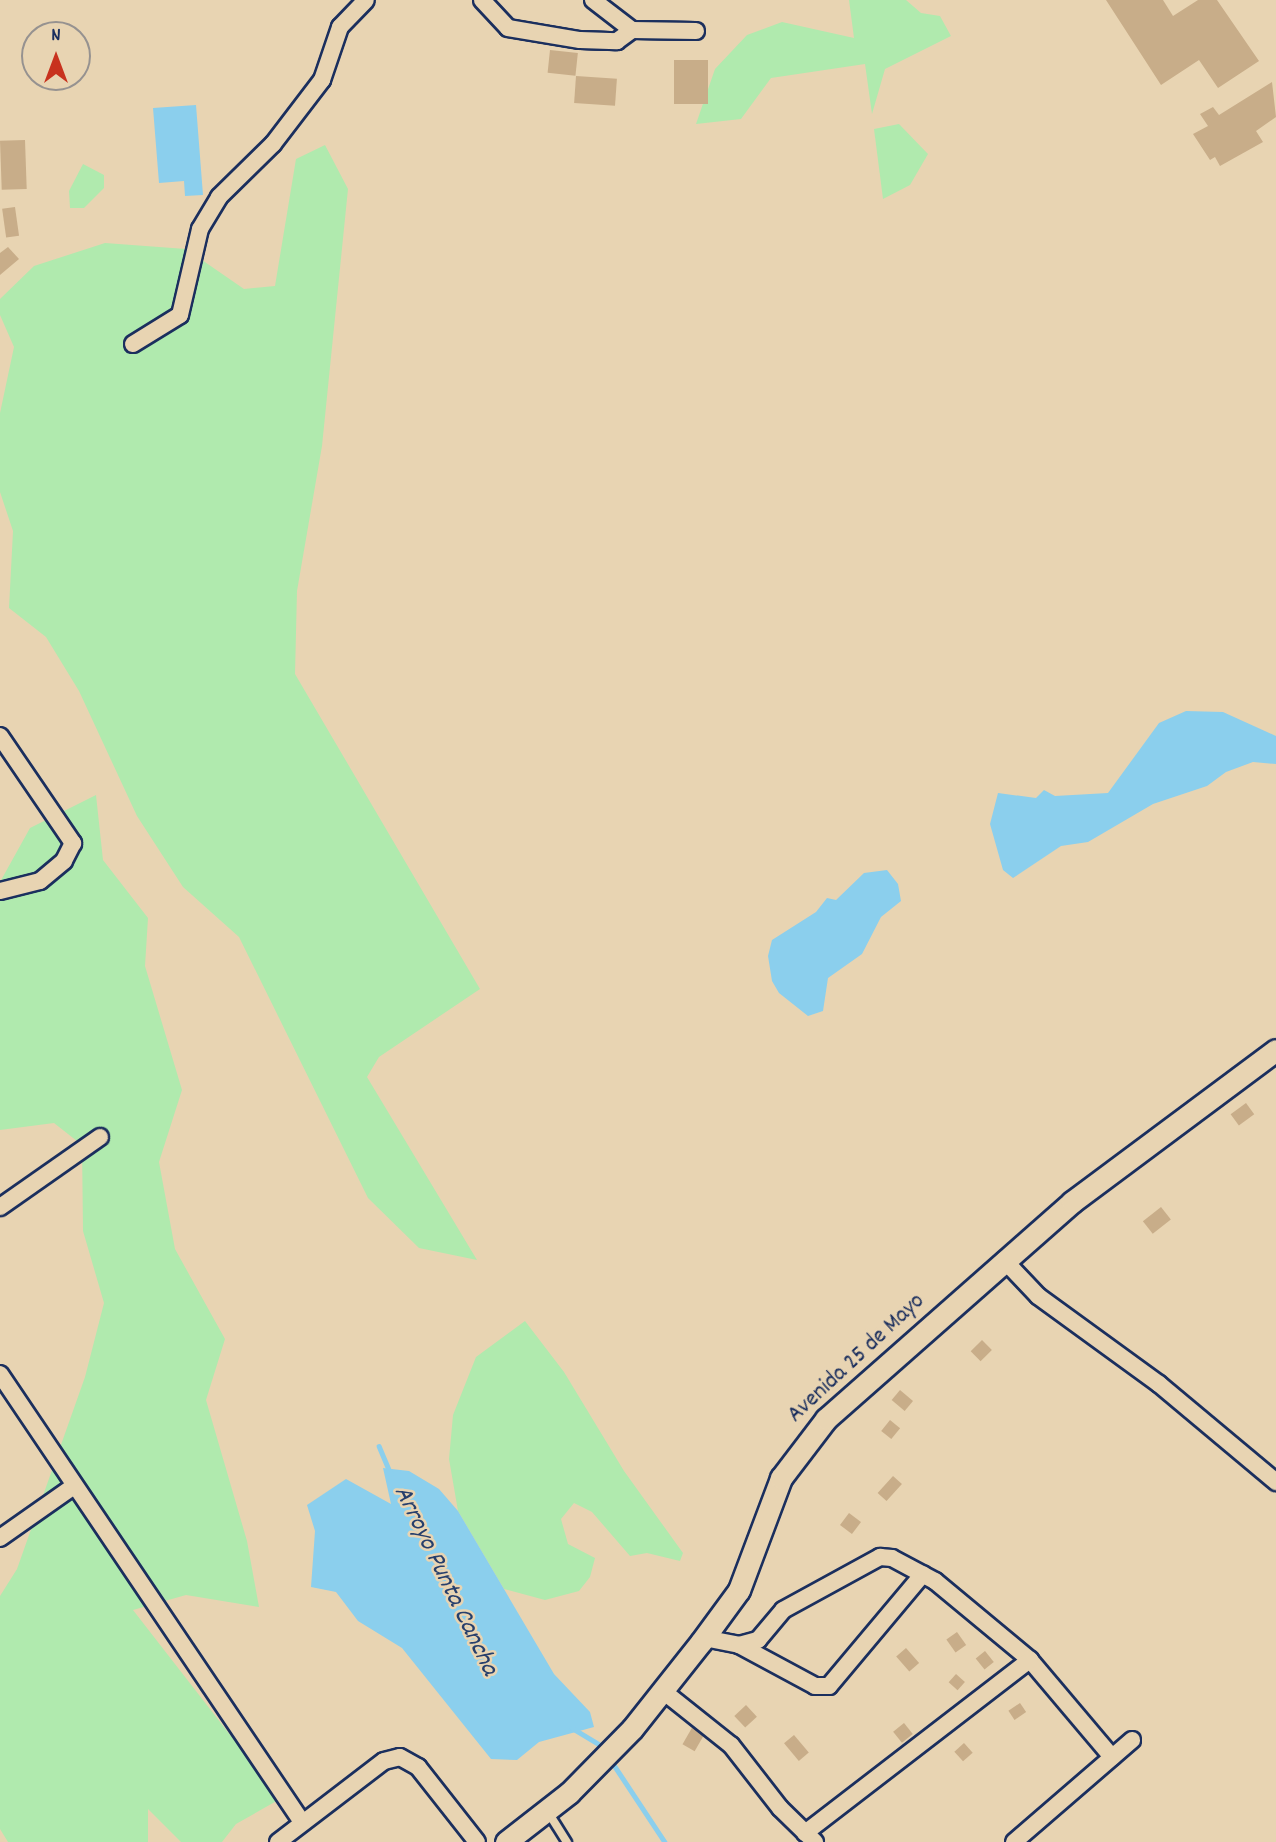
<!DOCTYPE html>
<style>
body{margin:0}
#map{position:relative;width:1276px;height:1842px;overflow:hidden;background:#e8d4b2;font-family:Dekko,sans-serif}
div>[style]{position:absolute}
.green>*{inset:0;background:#b0eaae}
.water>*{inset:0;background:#8bcfed}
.stream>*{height:4.5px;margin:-2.25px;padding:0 2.25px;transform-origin:2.25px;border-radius:2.25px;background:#8bcfed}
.building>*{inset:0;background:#c8ad89;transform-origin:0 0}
.roads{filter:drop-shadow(2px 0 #1b2f5e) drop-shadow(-2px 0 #1b2f5e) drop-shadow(0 2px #1b2f5e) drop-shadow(0 -2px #1b2f5e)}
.service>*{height:8px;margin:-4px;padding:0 4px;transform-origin:4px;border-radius:4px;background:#e8d4b2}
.minor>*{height:16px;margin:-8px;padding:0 8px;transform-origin:8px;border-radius:8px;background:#e8d4b2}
.secondary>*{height:21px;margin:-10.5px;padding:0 10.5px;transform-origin:10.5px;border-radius:10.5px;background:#e8d4b2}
span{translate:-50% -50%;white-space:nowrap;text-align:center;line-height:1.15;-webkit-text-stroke:5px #e8d4b2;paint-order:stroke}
.street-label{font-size:24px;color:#1b2f5e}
.water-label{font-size:26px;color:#263f6c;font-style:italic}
.north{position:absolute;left:21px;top:21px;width:70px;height:70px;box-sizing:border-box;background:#e8d4b2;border:2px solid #969290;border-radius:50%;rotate:0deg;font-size:19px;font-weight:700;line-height:28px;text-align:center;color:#1b2f5e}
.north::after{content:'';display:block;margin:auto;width:24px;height:32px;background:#c8321e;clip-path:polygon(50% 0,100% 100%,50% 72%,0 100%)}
</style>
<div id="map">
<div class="green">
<i style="clip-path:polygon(849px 0,906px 0,921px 13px,940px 16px,951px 36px,885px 69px,872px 114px,865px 64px,771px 78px,741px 119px,696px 124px,715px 69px,747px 35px,782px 22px,854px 38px)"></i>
<i style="clip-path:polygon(899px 124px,928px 154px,910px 185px,883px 199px,874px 129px)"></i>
<i style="clip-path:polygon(325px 145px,348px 189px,322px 446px,297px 591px,295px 674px,480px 989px,379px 1057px,367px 1077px,477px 1260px,419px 1248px,368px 1198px,239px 937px,183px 887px,137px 816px,79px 691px,46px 637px,9px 608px,13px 531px,0 492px,0 413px,14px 347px,0 315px,0 299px,34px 266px,105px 243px,186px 249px,244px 289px,275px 286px,296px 159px)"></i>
<i style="clip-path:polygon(83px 164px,104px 175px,104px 188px,84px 208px,70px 208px,69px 191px)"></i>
<i style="clip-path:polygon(96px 795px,103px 860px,148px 918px,145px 966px,182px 1090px,159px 1162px,175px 1249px,225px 1339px,206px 1400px,247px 1541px,259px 1607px,186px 1595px,133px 1610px,280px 1799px,236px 1824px,222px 1842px,181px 1842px,148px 1809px,148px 1842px,8px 1842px,0 1829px,0 1596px,17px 1569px,85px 1377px,104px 1303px,83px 1231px,82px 1145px,54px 1123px,0 1130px,0 882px,30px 828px)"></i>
<i style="clip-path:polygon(525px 1321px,564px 1372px,624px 1471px,683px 1553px,680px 1561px,647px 1553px,630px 1556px,592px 1512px,574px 1503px,561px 1519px,568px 1544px,595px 1558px,590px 1577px,579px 1591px,545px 1600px,504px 1589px,458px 1511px,449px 1459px,453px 1415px,476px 1357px)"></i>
</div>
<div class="water">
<i style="clip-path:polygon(196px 105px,203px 195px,185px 196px,184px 181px,159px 183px,153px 108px)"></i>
<i style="clip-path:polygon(1186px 711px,1223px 712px,1276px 736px,1276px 764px,1253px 762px,1226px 772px,1207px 786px,1153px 804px,1088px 842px,1061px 846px,1013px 878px,1003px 870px,990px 824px,998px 793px,1036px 798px,1044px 790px,1055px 796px,1108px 793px,1159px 723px)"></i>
<i style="clip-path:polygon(887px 870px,898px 884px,901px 901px,881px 917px,862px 954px,828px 978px,823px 1011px,808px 1016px,779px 993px,772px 981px,768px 956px,772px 940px,816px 912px,827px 898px,836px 900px,864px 873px)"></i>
<i style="clip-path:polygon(383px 1468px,409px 1471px,439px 1489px,458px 1511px,554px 1674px,590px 1712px,594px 1727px,539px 1742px,517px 1760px,491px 1759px,402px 1648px,358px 1621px,336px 1592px,311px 1587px,315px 1531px,307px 1505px,346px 1479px,391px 1504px)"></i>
</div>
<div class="stream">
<i style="left:379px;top:1446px;width:30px;rotate:67deg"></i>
<i style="left:572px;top:1728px;width:31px;rotate:31deg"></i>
<i style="left:614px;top:1765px;width:92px;rotate:56.5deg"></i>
</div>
<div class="building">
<i style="clip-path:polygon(1106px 0,1163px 0,1173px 16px,1198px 0,1217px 0,1259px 61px,1218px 88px,1199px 60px,1161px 85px)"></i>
<i style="left:550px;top:50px;width:28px;height:23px;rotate:6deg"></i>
<i style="left:674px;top:60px;width:34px;height:44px"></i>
<i style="left:576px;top:76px;width:41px;height:27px;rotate:4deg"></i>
<i style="clip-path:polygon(1272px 82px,1276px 117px,1256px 131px,1263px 142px,1220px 166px,1215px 157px,1210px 160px,1193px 134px,1208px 126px,1200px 114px,1213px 107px,1219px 115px)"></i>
<i style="left:25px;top:140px;width:49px;height:25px;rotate:88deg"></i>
<i style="left:15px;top:207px;width:29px;height:13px;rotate:82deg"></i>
<i style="clip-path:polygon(8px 247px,19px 259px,0 275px,0 253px)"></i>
<i style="left:1246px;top:1103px;width:14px;height:19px;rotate:54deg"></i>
<i style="left:1161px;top:1207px;width:16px;height:23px;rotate:52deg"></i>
<i style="left:982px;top:1340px;width:14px;height:16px;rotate:45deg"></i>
<i style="left:900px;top:1390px;width:17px;height:13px;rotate:40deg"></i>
<i style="left:890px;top:1420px;width:13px;height:14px;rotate:39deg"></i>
<i style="left:893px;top:1476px;width:12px;height:23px;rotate:42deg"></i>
<i style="left:849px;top:1513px;width:15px;height:15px;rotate:37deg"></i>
<i style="left:957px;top:1632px;width:16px;height:13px;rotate:55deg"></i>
<i style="left:906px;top:1648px;width:20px;height:13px;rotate:49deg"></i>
<i style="left:985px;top:1651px;width:14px;height:12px;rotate:51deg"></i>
<i style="left:956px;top:1674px;width:12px;height:11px;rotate:42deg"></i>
<i style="left:1020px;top:1703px;width:11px;height:14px;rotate:56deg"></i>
<i style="left:746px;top:1705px;width:16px;height:16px;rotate:47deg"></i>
<i style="left:904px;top:1723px;width:14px;height:14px;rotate:51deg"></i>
<i style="left:693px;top:1726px;width:14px;height:21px;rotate:30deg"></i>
<i style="left:794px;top:1735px;width:23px;height:13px;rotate:50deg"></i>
<i style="left:964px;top:1743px;width:13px;height:13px;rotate:48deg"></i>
</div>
<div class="roads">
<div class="service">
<i style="left:548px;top:1812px;width:36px;rotate:58deg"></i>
</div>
<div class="minor">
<i style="left:482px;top:0;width:38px;rotate:47deg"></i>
<i style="left:508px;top:28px;width:73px;rotate:9.5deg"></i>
<i style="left:580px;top:40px;width:37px;rotate:2deg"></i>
<i style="left:617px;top:41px;width:19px;rotate:-36deg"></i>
<i style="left:632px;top:30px;width:64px;rotate:0.9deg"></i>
<i style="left:593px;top:0;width:49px;rotate:37.6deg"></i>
<i style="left:133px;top:344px;width:55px;rotate:-31.7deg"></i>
<i style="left:180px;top:315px;width:88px;rotate:-76.9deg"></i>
<i style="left:200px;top:229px;width:37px;rotate:-59deg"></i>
<i style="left:219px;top:197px;width:76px;rotate:-44.5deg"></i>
<i style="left:273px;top:144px;width:81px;rotate:-52.6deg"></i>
<i style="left:322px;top:80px;width:56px;rotate:-71.2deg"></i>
<i style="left:340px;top:27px;width:37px;rotate:-46deg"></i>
<i style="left:0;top:736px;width:130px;rotate:55.7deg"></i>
<i style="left:73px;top:843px;width:20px;rotate:117deg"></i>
<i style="left:64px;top:861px;width:31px;rotate:140deg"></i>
<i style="left:40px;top:881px;width:41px;rotate:166deg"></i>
<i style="left:0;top:1207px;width:122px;rotate:-35deg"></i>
<i style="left:1004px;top:1260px;width:50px;rotate:46.6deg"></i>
<i style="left:1038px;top:1296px;width:150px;rotate:36deg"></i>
<i style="left:1159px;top:1384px;width:153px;rotate:39.9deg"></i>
<i style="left:0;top:1374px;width:540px;rotate:56.02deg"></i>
<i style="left:0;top:1538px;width:90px;rotate:-35.1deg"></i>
<i style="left:704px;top:1638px;width:36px;rotate:11deg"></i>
<i style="left:739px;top:1645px;width:20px;rotate:-15deg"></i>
<i style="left:758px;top:1640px;width:39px;rotate:-50deg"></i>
<i style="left:783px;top:1610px;width:111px;rotate:-28.7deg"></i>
<i style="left:880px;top:1557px;width:12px;rotate:5deg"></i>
<i style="left:892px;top:1558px;width:49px;rotate:28.1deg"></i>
<i style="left:935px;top:1581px;width:124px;rotate:39.7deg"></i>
<i style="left:1030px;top:1660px;width:127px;rotate:49.8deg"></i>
<i style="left:739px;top:1645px;width:86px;rotate:28.3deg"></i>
<i style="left:815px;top:1686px;width:14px"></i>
<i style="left:829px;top:1686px;width:146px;rotate:-50deg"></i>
<i style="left:663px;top:1691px;width:87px;rotate:38.5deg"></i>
<i style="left:731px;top:1745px;width:80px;rotate:52.1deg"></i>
<i style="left:780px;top:1808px;width:49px;rotate:44.2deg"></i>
<i style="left:805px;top:1833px;width:284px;rotate:-37.6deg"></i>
<i style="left:278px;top:1842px;width:133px;rotate:-37.4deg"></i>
<i style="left:384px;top:1761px;width:16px;rotate:-14deg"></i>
<i style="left:400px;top:1757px;width:21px;rotate:29deg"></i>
<i style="left:418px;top:1767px;width:95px;rotate:51.8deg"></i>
<i style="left:1014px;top:1842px;width:156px;rotate:-40.8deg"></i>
</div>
<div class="secondary">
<i style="left:506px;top:1842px;width:80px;rotate:-37.9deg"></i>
<i style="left:569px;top:1793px;width:90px;rotate:-45.5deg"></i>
<i style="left:632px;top:1729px;width:111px;rotate:-51.6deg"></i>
<i style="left:701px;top:1642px;width:64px;rotate:-53.8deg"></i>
<i style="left:739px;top:1590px;width:120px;rotate:-69.4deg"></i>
<i style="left:781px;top:1478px;width:74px;rotate:-52.7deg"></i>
<i style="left:826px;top:1419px;width:328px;rotate:-41.4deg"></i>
<i style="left:1072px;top:1202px;width:254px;rotate:-36.7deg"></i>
</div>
</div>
<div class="street-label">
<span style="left:857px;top:1359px;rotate:-43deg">Avenida 25 de Mayo</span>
</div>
<div class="water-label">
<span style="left:445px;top:1581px;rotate:64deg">Arroyo Punta Cancha</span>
</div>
<div class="north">N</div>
</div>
